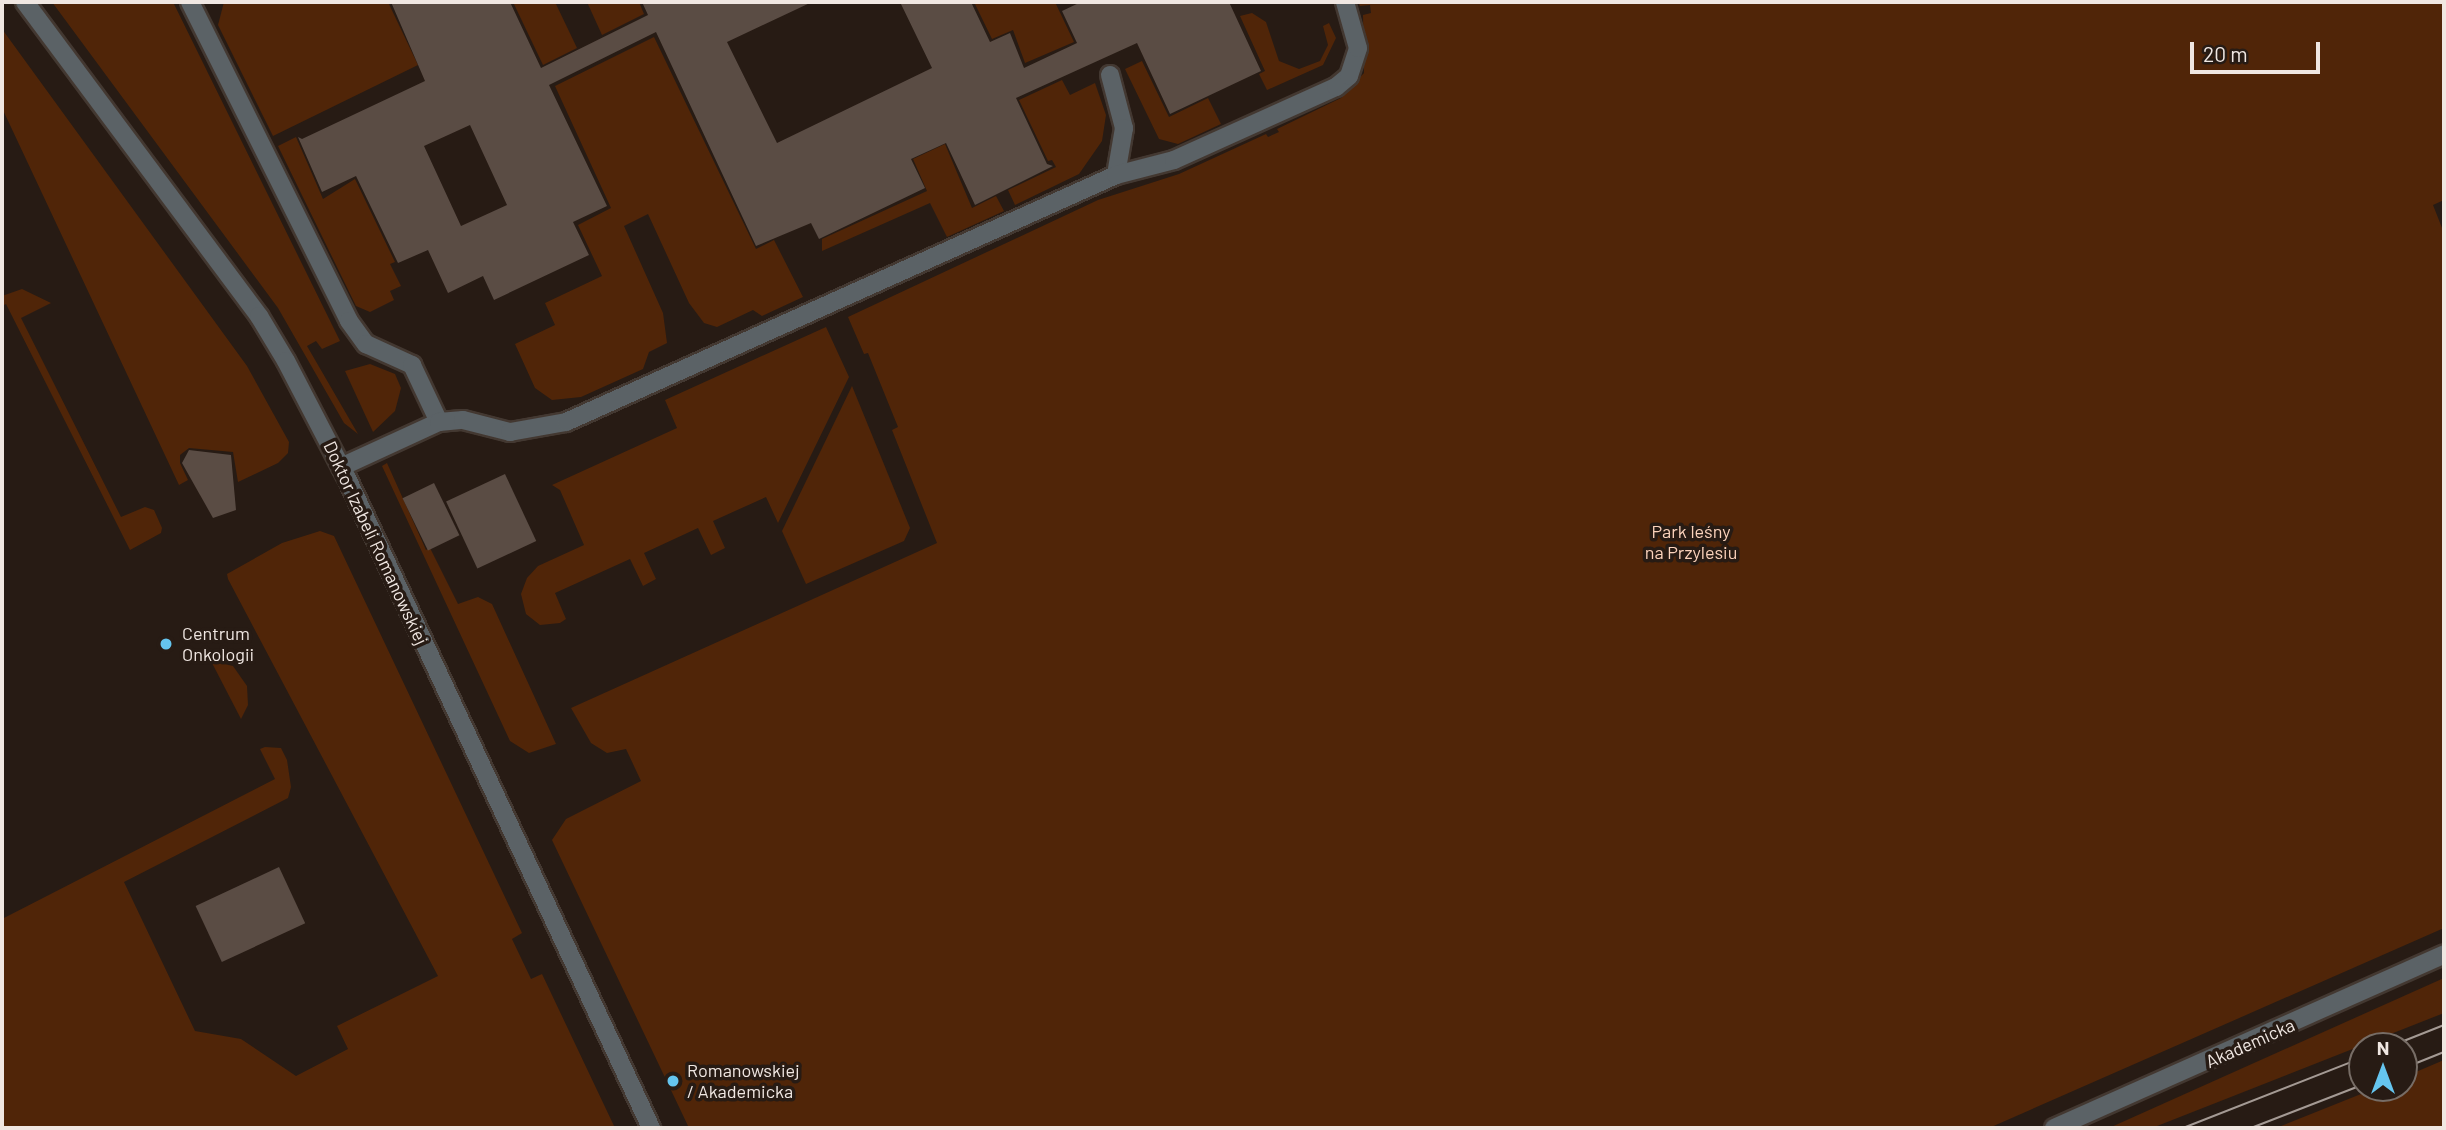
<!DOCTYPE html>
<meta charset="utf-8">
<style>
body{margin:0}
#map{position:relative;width:2446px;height:1130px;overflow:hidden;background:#271b14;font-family:Barlow,sans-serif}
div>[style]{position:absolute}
.green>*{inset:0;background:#502508}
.building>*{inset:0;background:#5a4c44;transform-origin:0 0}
.roads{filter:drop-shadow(2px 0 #433831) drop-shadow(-2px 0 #433831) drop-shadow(0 2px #433831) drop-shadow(0 -2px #433831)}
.minor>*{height:18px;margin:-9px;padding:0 9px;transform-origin:9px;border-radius:9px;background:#5b6266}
.tram>*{height:2px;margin:-1px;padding:0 1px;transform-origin:1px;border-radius:1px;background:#a49a94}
.dots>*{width:19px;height:19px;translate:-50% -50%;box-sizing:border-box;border:4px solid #271b14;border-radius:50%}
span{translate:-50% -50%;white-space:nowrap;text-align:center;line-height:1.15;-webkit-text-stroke:7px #271b14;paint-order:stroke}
.park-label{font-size:18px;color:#fcd3bc}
.street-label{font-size:18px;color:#f0e7e2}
.poi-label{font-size:18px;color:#f0e7e2}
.left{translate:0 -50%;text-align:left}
.frame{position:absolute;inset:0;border:4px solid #f0e7e2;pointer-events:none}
.north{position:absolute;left:2348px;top:1032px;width:70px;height:70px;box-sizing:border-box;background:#271b14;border:2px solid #776d66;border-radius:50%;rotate:0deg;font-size:19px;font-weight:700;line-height:28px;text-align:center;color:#f0e7e2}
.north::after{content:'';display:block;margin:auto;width:24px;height:32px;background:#65c5ef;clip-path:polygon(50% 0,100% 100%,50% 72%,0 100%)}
.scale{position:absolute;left:2190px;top:42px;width:130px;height:32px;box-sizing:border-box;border:4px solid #f0e7e2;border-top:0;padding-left:9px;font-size:21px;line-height:24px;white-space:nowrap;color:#f0e7e2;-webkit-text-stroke:5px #271b14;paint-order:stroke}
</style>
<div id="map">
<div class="green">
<i style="clip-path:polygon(52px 2px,173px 2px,340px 341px,322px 349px,316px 341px,307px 346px,358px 434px,344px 423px,278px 308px)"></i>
<i style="clip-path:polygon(224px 2px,388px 2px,418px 65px,273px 136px,218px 25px)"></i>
<i style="clip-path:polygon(513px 2px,555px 2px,577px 48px,543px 65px)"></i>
<i style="clip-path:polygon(587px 2px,639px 2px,644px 14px,602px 35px)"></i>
<i style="clip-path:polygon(974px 2px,1055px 2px,1074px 42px,1025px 63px,1013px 30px,992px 39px)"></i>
<i style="clip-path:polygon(1358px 2px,2444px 2px,2444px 200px,2433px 205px,2444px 233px,2444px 928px,1989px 1128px,689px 1128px,552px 840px,566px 819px,641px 781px,626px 749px,607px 753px,591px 743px,571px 708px,937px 543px,892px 430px,898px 427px,868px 353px,864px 354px,848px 317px,1098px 200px,1179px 174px,1266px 134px,1268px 137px,1279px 132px,1277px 129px,1341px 98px,1364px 73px,1363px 15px,1371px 13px,1370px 5px,1360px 6px)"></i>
<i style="clip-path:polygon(1252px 13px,1266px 22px,1279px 61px,1299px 69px,1320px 61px,1328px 45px,1323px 26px,1329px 23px,1336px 38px,1323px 65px,1267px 90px,1259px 74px,1265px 71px,1240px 16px)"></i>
<i style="clip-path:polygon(2px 29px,247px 366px,289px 442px,288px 453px,278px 463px,238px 482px,233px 452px,189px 448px,180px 455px,180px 463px,188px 480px,179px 485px,2px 108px)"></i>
<i style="clip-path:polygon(654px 37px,756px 249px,774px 240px,803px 297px,762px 316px,753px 310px,717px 327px,704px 323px,689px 303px,648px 214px,624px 226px,663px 313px,667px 343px,649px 352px,643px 369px,581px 397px,552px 400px,535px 388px,515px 344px,555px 325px,545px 303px,602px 276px,578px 225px,611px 208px,555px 86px)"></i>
<i style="clip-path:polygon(1142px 61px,1169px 117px,1208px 98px,1221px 124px,1178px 144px,1159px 139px,1125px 69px)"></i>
<i style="clip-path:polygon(1062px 80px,1070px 95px,1095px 83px,1106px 115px,1102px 141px,1079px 174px,1015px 205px,1008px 190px,1056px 167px,1052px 160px,1048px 161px,1019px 100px)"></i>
<i style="clip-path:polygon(296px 137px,323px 199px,355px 179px,395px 262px,390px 264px,401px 286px,390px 291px,394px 300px,370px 312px,356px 306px,278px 146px)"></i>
<i style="clip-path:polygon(945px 144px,972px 208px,996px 196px,1004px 211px,947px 237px,930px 203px,822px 251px,822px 239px,927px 191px,913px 159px)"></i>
<i style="clip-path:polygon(22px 289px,51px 303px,21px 318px,121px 517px,145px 507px,154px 510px,162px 528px,161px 533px,130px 550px,6px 304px,2px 306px,2px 296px)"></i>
<i style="clip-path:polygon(826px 327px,849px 377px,778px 523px,766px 497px,713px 521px,725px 548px,711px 555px,698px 528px,644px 553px,656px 579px,643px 586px,630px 559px,555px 593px,566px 619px,560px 623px,540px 625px,526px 614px,521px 594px,527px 578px,538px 566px,584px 545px,560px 490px,552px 485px,677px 428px,665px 400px)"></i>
<i style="clip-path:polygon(370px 364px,395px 374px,401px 388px,395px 411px,373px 432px,345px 371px)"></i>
<i style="clip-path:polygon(852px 386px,910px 528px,904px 541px,806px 584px,782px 531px)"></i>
<i style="clip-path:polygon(387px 463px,426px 550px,430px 548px,458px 604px,478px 597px,492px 604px,556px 744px,529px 753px,510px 741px,382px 466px)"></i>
<i style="clip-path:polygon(320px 531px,334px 536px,522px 933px,512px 939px,531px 979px,542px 974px,615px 1128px,2px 1128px,2px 919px,275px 779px,260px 749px,265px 747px,281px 748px,287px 760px,291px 787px,288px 798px,124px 882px,195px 1031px,241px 1039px,296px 1076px,348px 1049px,337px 1026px,438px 976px,228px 579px,227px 574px,282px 543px)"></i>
<i style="clip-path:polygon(211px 661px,233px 666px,247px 686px,248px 705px,241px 719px)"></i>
<i style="clip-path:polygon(2444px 978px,2444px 1013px,2152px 1128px,2109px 1128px)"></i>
<i style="clip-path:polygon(2444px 1060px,2444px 1128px,2276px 1128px,2376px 1088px,2404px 1088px,2404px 1077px)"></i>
</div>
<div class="building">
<i style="clip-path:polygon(evenodd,391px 2px,510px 2px,541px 68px,648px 15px,642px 2px,812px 2px,727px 42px,777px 143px,932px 68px,900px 2px,971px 2px,990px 42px,1010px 33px,1024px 68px,1077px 43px,1062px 11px,1081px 2px,1229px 2px,1261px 71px,1170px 114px,1137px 43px,1016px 98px,1047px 164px,1053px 166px,975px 205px,946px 143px,911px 159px,925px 188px,819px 239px,811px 223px,756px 246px,656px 32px,549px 85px,607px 206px,573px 222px,589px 255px,494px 300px,483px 276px,448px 293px,428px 250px,398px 263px,356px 176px,322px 192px,298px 137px,302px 139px,425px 81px,391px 2px,470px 125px,507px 205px,461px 226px,424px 146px,470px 125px)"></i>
<i style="clip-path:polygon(189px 450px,231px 455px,236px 510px,213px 518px,182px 463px)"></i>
<i style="left:505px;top:474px;width:74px;height:65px;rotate:65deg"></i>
<i style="left:434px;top:483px;width:58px;height:35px;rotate:64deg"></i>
<i style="left:279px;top:867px;width:62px;height:92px;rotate:65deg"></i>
</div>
<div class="roads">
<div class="minor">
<i style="left:25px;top:2px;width:392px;rotate:53.3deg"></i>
<i style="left:259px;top:316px;width:52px;rotate:59deg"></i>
<i style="left:286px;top:361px;width:132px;rotate:62.5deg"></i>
<i style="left:347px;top:478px;width:718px;rotate:64.93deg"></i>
<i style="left:190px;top:2px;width:356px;rotate:63.5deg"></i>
<i style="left:349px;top:321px;width:29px;rotate:54deg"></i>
<i style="left:366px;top:344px;width:51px;rotate:24.5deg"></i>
<i style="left:412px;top:365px;width:63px;rotate:64.7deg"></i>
<i style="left:1110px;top:75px;width:55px;rotate:75.2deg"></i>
<i style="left:1124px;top:128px;width:48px;rotate:99.7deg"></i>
<i style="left:341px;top:467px;width:108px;rotate:-24.7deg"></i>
<i style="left:439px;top:422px;width:24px;rotate:-5deg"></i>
<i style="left:463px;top:420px;width:49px;rotate:14.3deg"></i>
<i style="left:510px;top:432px;width:57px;rotate:-10.1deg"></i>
<i style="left:566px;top:422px;width:603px;rotate:-24.18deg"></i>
<i style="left:1116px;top:175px;width:60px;rotate:-14.5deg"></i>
<i style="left:1174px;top:160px;width:178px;rotate:-24.3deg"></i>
<i style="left:1336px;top:87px;width:17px;rotate:-40deg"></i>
<i style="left:1349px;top:76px;width:29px;rotate:-72deg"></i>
<i style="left:1358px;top:48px;width:48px;rotate:-105.8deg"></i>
<i style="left:2054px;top:1128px;width:427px;rotate:-24deg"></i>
</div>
</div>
<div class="tram">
<i style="left:2391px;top:1046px;width:57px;rotate:-21.6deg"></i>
<i style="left:2404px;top:1068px;width:43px;rotate:-21.8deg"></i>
<i style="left:2183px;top:1128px;width:192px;rotate:-21.4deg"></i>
<i style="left:2251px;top:1128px;width:119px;rotate:-21.2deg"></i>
</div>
<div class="dots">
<i style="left:166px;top:644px;background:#65c5ef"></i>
<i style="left:673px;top:1081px;background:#65c5ef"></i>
</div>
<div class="park-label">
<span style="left:1691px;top:542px">Park leśny<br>na Przylesiu</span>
</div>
<div class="street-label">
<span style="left:376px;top:543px;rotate:65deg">Doktor Izabeli Romanowskiej</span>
<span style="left:2250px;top:1043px;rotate:-24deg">Akademicka</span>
</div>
<div class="poi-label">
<span class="left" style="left:182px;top:644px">Centrum<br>Onkologii</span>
<span class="left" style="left:687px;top:1081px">Romanowskiej<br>/ Akademicka</span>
</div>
<div class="frame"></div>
<div class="north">N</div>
<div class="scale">20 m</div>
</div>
